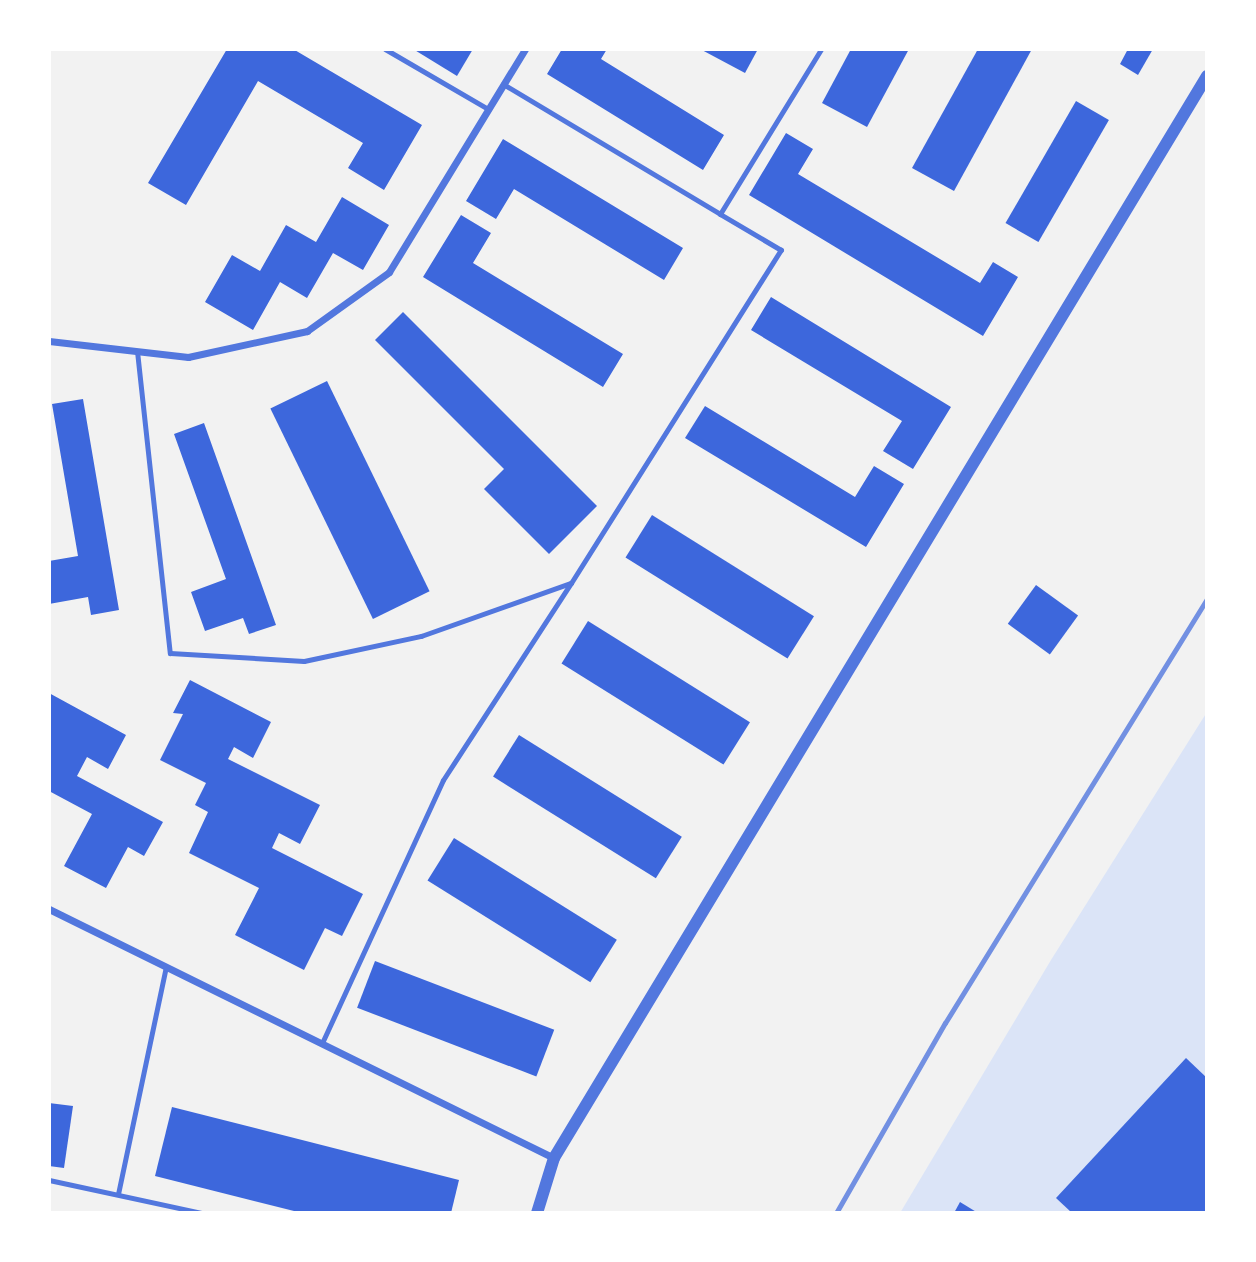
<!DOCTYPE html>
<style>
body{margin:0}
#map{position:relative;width:1256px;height:1262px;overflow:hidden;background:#f2f2f2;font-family:"PT Sans",sans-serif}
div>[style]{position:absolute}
.green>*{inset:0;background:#dbe4f7}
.building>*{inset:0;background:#3d67dc;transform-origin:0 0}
.service>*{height:5px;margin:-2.5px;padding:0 2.5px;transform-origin:2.5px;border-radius:2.5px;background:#5277de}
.minor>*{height:7px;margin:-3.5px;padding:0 3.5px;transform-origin:3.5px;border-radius:3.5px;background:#5277de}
.tertiary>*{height:12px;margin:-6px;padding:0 6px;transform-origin:6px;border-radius:6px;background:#5277de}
.rail>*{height:5px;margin:-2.5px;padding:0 2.5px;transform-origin:2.5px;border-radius:2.5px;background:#7290e2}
span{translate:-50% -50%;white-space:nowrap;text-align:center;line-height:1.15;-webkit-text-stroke:5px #fff;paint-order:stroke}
.frame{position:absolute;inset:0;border:51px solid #fff;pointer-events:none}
</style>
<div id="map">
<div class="green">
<i style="clip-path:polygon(1207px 712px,1207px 1213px,900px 1213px,1051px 960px)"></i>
</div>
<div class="building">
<i style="clip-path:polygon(227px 49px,293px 49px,422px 125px,384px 190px,348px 168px,363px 143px,258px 81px,186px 205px,148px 183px)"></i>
<i style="clip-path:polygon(413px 49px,473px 49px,457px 76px)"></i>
<i style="clip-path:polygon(562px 49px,607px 49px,601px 59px,724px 135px,703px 170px,547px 74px)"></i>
<i style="clip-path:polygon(700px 49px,758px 49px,745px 73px)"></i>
<i style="clip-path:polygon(851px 49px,909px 49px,867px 127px,822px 103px)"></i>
<i style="clip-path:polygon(978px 49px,1032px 49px,954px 191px,912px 168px)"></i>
<i style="clip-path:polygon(1128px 49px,1153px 49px,1138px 75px,1120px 64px)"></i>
<i style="left:1076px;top:101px;width:38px;height:141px;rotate:30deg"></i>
<i style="clip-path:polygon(786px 133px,813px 149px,798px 174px,980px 283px,993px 262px,1018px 277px,983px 336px,749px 195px)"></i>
<i style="clip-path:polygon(503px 139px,683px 248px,664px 280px,514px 189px,496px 219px,466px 201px)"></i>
<i style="clip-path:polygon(342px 197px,389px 225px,363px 270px,333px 253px,307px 298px,280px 282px,253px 330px,205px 302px,232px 255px,260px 271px,286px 225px,316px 242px)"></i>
<i style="clip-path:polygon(461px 215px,491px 233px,473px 263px,623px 354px,603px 387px,423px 277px)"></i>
<i style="clip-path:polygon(771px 297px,951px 407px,913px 469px,883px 451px,902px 421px,751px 330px)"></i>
<i style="clip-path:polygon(403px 312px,597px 506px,549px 554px,484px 489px,504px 469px,375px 340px)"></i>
<i style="left:327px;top:381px;width:234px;height:63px;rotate:64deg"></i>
<i style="clip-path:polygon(83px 399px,119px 610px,91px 615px,88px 597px,49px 604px,49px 561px,78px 556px,52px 404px)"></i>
<i style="clip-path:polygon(705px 406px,855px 497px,874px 466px,904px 484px,866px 547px,685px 438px)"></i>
<i style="clip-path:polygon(204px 423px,276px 625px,249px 634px,243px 618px,205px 631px,191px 592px,226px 579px,174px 434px)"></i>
<i style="left:652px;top:515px;width:191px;height:50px;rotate:32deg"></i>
<i style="left:1036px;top:585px;width:52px;height:48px;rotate:36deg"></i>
<i style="left:588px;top:621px;width:191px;height:50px;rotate:32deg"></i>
<i style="clip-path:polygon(190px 680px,271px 722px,253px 758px,234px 747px,228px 759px,320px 805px,300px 844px,279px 833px,272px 848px,363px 894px,342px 936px,325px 928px,304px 970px,235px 935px,259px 888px,189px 853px,208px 812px,195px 805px,206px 783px,160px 760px,183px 714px,173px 713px)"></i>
<i style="clip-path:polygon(49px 693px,126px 735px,108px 769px,87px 757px,77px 776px,163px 822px,144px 856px,128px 847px,106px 888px,64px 866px,92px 814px,49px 791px)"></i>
<i style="left:519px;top:735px;width:192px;height:49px;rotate:32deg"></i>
<i style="left:454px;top:838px;width:192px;height:50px;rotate:32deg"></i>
<i style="left:375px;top:961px;width:192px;height:50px;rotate:21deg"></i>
<i style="clip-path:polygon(1186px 1058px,1207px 1078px,1207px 1213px,1072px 1213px,1056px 1198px)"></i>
<i style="clip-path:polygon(49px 1103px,73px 1106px,64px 1168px,49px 1166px)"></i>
<i style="clip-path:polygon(172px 1107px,459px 1180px,451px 1213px,302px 1213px,155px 1176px)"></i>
<i style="clip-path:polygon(960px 1202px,978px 1213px,954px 1213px)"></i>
</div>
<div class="service">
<i style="left:385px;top:49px;width:119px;rotate:30.2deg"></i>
<i style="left:503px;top:84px;width:253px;rotate:30.9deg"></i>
<i style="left:137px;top:351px;width:304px;rotate:83.8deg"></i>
<i style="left:170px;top:653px;width:134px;rotate:3.4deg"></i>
<i style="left:304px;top:661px;width:120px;rotate:-12.1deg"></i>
<i style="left:421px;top:636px;width:159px;rotate:-19.5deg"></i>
<i style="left:322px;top:1043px;width:289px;rotate:-65.3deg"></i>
<i style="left:443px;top:780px;width:235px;rotate:-57deg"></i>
<i style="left:571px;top:583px;width:394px;rotate:-57.8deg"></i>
<i style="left:781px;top:250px;width:71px;rotate:-149.5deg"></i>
<i style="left:720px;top:214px;width:193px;rotate:-58.5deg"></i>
<i style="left:49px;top:1180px;width:157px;rotate:12.2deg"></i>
<i style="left:118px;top:1194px;width:232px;rotate:-78.1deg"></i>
</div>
<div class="minor">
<i style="left:49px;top:341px;width:140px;rotate:6.6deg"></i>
<i style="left:188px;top:357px;width:122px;rotate:-12.3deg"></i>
<i style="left:307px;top:331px;width:101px;rotate:-35.7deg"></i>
<i style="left:389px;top:272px;width:261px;rotate:-58.6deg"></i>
<i style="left:49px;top:909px;width:563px;rotate:26.25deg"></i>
</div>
<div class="tertiary">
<i style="left:537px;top:1213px;width:58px;rotate:-72.8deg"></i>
<i style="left:554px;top:1158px;width:1264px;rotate:-58.89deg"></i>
</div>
<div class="rail">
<i style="left:836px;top:1213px;width:219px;rotate:-60.2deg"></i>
<i style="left:945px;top:1023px;width:498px;rotate:-58.3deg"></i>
</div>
<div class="frame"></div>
</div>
